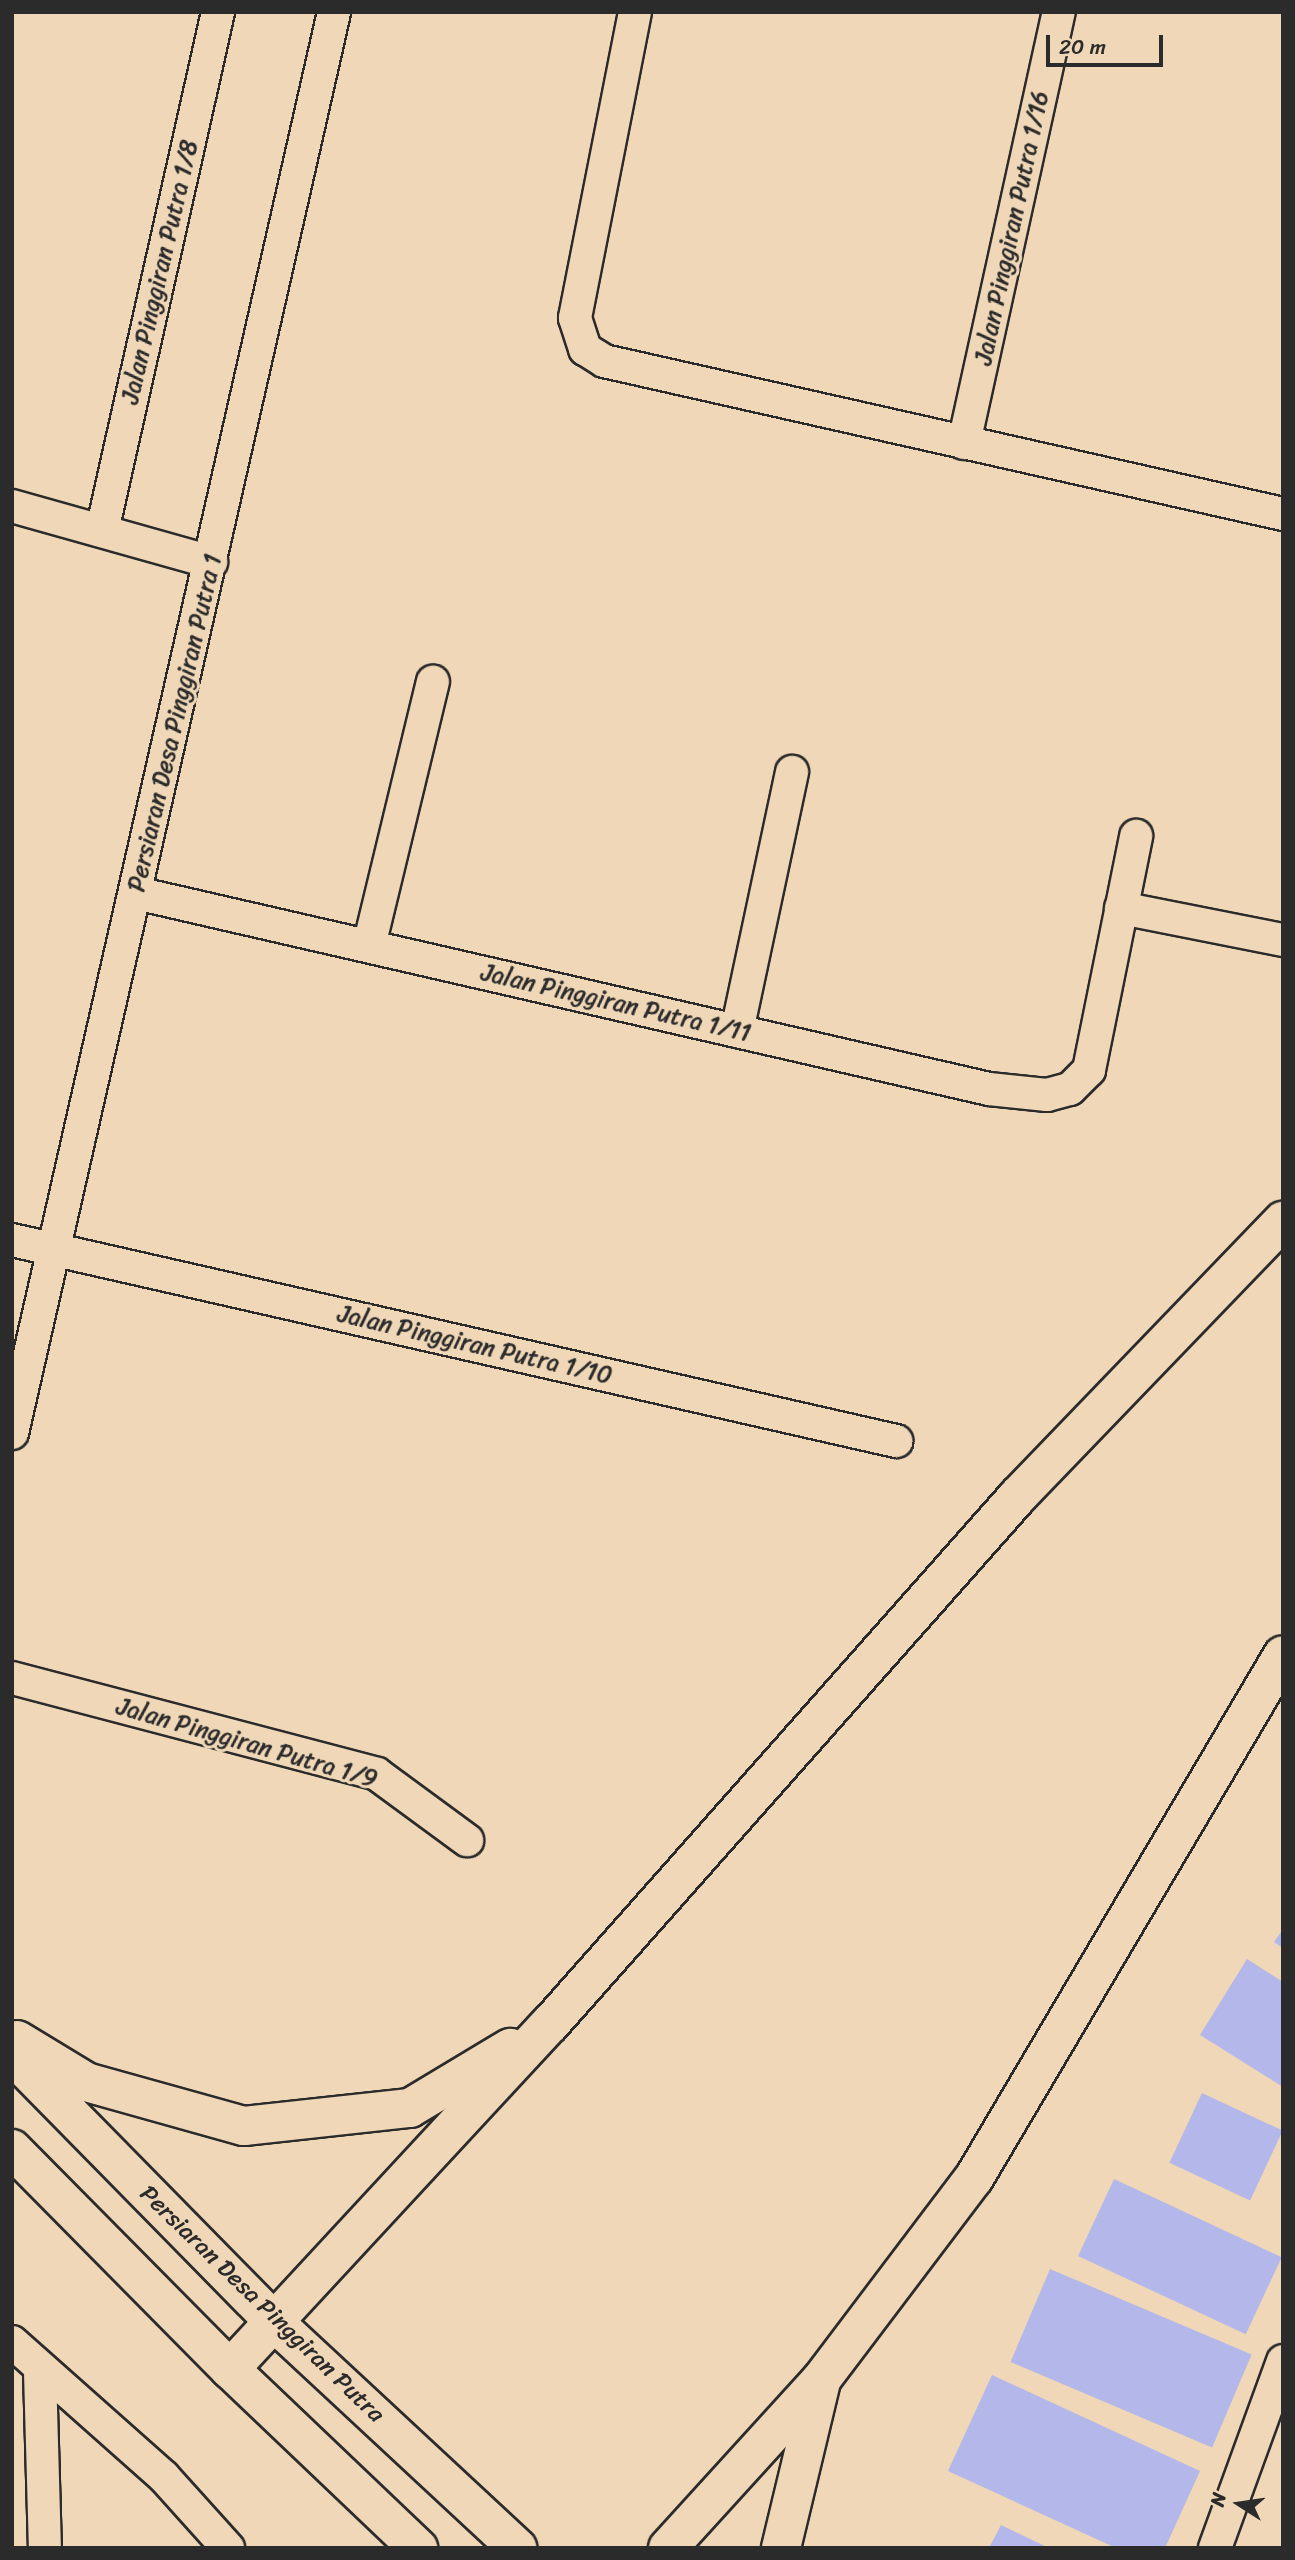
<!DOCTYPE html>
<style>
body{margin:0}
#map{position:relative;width:1295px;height:2560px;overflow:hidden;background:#efd7b7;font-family:Sriracha,sans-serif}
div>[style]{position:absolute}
.building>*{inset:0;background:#b3b7e9;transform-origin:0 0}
.roads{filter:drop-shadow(2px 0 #2b2b2b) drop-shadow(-2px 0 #2b2b2b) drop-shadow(0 2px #2b2b2b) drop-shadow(0 -2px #2b2b2b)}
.street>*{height:32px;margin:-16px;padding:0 16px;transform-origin:16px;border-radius:16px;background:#efd7b7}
.secondary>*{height:38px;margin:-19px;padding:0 19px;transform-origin:19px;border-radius:19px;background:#efd7b7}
span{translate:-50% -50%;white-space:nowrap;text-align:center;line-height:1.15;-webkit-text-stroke:6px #efd7b7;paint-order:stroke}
.street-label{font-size:24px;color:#2b2b2b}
.frame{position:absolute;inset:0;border:14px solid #2b2b2b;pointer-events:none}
.north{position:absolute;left:1204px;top:2469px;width:70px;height:70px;-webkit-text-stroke:5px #efd7b7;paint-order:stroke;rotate:282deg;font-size:19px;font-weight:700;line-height:28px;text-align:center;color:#2b2b2b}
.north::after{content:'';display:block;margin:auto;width:24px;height:32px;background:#2b2b2b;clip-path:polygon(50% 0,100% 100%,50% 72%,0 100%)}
.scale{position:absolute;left:1046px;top:35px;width:117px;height:32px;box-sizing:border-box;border:4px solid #2b2b2b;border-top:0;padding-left:9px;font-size:21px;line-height:24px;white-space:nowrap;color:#2b2b2b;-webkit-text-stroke:5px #efd7b7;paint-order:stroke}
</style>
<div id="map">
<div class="building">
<i style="clip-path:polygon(1283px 1929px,1283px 1948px,1274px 1942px)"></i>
<i style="clip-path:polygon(1247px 1959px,1283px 1982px,1283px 2087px,1200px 2035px)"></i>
<i style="left:1202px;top:2093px;width:89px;height:77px;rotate:25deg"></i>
<i style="left:1114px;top:2179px;width:185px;height:85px;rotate:25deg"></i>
<i style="left:1050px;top:2269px;width:219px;height:101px;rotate:23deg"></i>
<i style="clip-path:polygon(992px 2375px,1200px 2471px,1165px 2548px,1116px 2548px,948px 2471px)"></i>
<i style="clip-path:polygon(1001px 2525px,1049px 2548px,989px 2548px)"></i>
</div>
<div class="roads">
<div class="street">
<i style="left:635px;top:12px;width:312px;rotate:101.1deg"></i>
<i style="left:575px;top:318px;width:33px;rotate:72deg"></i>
<i style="left:585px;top:349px;width:22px;rotate:32deg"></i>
<i style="left:604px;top:361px;width:696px;rotate:12.7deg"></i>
<i style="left:964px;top:443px;width:441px;rotate:-77.6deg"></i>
<i style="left:12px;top:506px;width:207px;rotate:15.7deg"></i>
<i style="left:102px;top:531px;width:532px;rotate:-77.4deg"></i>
<i style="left:136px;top:893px;width:875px;rotate:12.94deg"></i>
<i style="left:989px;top:1089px;width:58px;rotate:5.9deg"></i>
<i style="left:1047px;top:1095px;width:24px;rotate:-15deg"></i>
<i style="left:1070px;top:1089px;width:27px;rotate:-45deg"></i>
<i style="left:1089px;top:1070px;width:239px;rotate:-78.6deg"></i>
<i style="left:1121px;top:908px;width:165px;rotate:11.2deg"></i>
<i style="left:369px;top:946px;width:272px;rotate:-76.4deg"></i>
<i style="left:737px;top:1031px;width:265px;rotate:-78deg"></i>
<i style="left:12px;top:1240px;width:907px;rotate:12.81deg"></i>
<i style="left:12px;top:1433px;width:1457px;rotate:-77.23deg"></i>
<i style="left:12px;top:1678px;width:377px;rotate:14.7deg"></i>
<i style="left:377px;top:1774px;width:112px;rotate:36.3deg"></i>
<i style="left:12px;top:2342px;width:203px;rotate:41.6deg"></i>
<i style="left:164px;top:2477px;width:96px;rotate:48deg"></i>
<i style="left:40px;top:2372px;width:176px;rotate:88.4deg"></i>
<i style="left:1215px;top:2548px;width:199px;rotate:-70deg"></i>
</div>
<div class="secondary">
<i style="left:17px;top:2040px;width:81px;rotate:31.3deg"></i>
<i style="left:86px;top:2082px;width:164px;rotate:15.6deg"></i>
<i style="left:244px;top:2126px;width:167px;rotate:-6.2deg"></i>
<i style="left:410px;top:2108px;width:117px;rotate:-31deg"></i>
<i style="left:12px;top:2055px;width:371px;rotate:45.5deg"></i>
<i style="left:272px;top:2320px;width:335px;rotate:42.9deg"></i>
<i style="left:12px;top:2149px;width:310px;rotate:45.3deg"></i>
<i style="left:230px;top:2369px;width:260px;rotate:43.6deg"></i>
<i style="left:230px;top:2369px;width:471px;rotate:-47.2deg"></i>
<i style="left:550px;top:2024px;width:706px;rotate:-48.45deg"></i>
<i style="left:1018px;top:1496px;width:382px;rotate:-46.1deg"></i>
<i style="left:668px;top:2548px;width:227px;rotate:-47.7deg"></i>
<i style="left:821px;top:2380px;width:253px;rotate:-52.9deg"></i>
<i style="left:974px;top:2178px;width:607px;rotate:-59.42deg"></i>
<i style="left:781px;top:2548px;width:171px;rotate:-76.5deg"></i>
</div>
</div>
<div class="street-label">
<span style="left:1012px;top:228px;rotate:-78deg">Jalan Pinggiran Putra 1/16</span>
<span style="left:160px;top:272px;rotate:-77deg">Jalan Pinggiran Putra 1/8</span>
<span style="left:175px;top:723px;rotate:-77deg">Persiaran Desa Pinggiran Putra 1</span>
<span style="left:616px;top:1003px;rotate:13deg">Jalan Pinggiran Putra 1/11</span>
<span style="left:475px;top:1345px;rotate:13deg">Jalan Pinggiran Putra 1/10</span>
<span style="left:247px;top:1743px;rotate:16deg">Jalan Pinggiran Putra 1/9</span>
<span style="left:262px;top:2304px;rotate:44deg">Persiaran Desa Pinggiran Putra</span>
</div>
<div class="frame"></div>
<div class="north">N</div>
<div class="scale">20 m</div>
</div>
